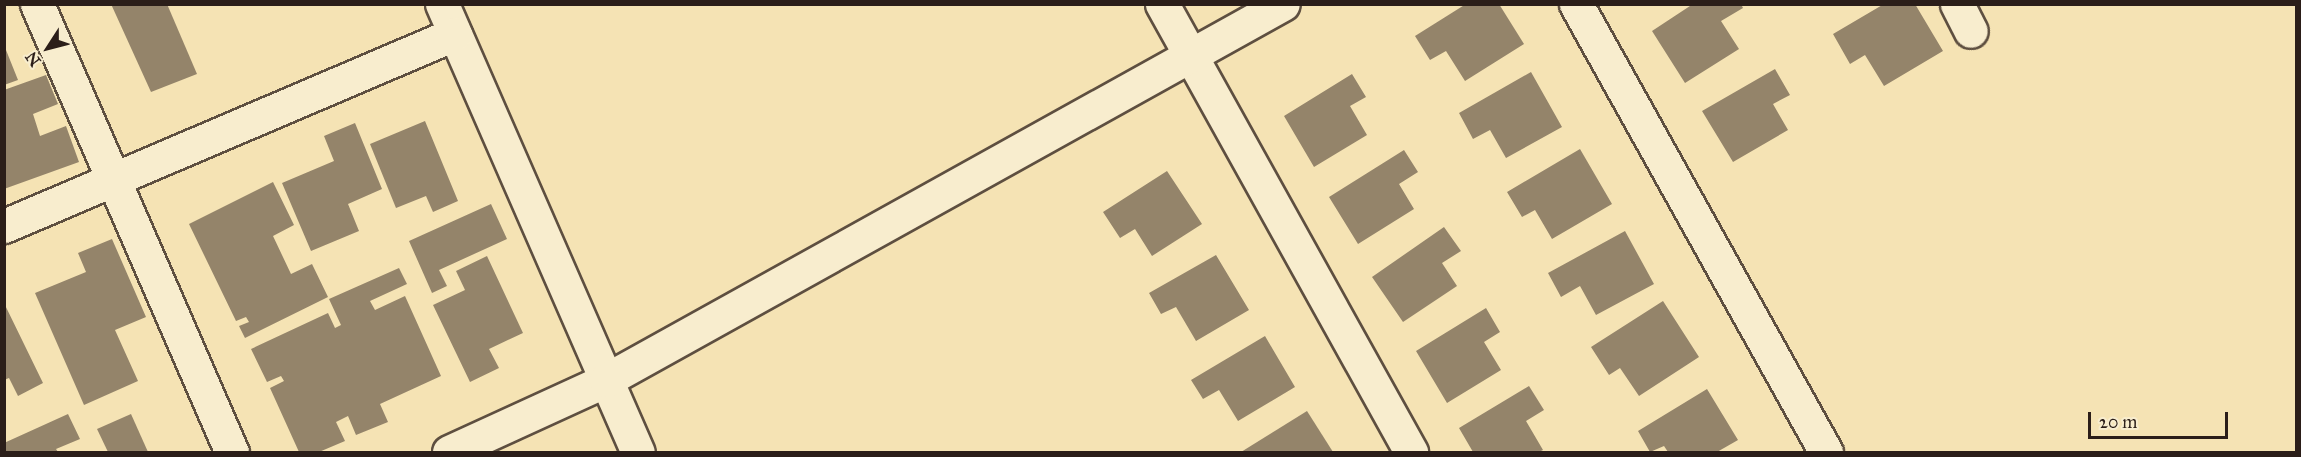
<!DOCTYPE html>
<style>
body{margin:0}
#map{position:relative;width:2301px;height:457px;overflow:hidden;background:#f5e3b4;font-family:"IM FELL Great Primer",serif}
div>[style]{position:absolute}
.building>*{inset:0;background:#94846a}
.roads{filter:drop-shadow(2px 0 #5e4f40) drop-shadow(-2px 0 #5e4f40) drop-shadow(0 2px #5e4f40) drop-shadow(0 -2px #5e4f40)}
.street>*{height:33px;margin:-16.5px;padding:0 16.5px;transform-origin:16.5px;border-radius:16.5px;background:#f8edce}
span{translate:-50% -50%;white-space:nowrap;text-align:center;line-height:1.15;-webkit-text-stroke:4.5px #f8edce;paint-order:stroke}
.frame{position:absolute;inset:0;border:6px solid #2b1e19;pointer-events:none}
.north{position:absolute;left:18px;top:18px;width:60px;height:60px;-webkit-text-stroke:4px #f8edce;paint-order:stroke;rotate:234deg;font-size:16px;font-weight:700;line-height:24px;text-align:center;color:#2b1e19}
.north::after{content:'';display:block;margin:auto;width:21px;height:27px;background:#2b1e19;clip-path:polygon(50% 0,100% 100%,50% 72%,0 100%)}
.scale{position:absolute;left:2088px;top:412px;width:140px;height:27px;box-sizing:border-box;border:3px solid #2b1e19;border-top:0;padding-left:8px;font-size:18px;line-height:21px;white-space:nowrap;color:#2b1e19;-webkit-text-stroke:4px #f8edce;paint-order:stroke}
</style>
<div id="map">
<div class="building">
<i style="clip-path:polygon(111px 4px,167px 4px,197px 74px,151px 92px)"></i>
<i style="clip-path:polygon(1466px 4px,1499px 4px,1524px 44px,1465px 81px,1446px 51px,1430px 60px,1415px 36px)"></i>
<i style="clip-path:polygon(1693px 4px,1741px 4px,1743px 8px,1721px 21px,1739px 49px,1685px 83px,1652px 31px)"></i>
<i style="clip-path:polygon(1884px 4px,1915px 4px,1943px 51px,1884px 86px,1865px 55px,1850px 64px,1833px 34px)"></i>
<i style="clip-path:polygon(4px 45px,18px 80px,4px 85px)"></i>
<i style="clip-path:polygon(1775px 69px,1790px 95px,1773px 104px,1788px 130px,1733px 162px,1702px 111px)"></i>
<i style="clip-path:polygon(1531px 72px,1562px 127px,1506px 158px,1490px 130px,1473px 139px,1459px 113px)"></i>
<i style="clip-path:polygon(1352px 74px,1366px 97px,1350px 106px,1367px 135px,1314px 167px,1284px 116px)"></i>
<i style="clip-path:polygon(46px 75px,58px 104px,33px 114px,40px 136px,66px 126px,79px 162px,4px 189px,4px 90px)"></i>
<i style="clip-path:polygon(425px 121px,458px 201px,433px 212px,426px 196px,396px 208px,370px 144px)"></i>
<i style="clip-path:polygon(355px 123px,382px 189px,348px 204px,359px 231px,311px 251px,282px 183px,334px 161px,324px 136px)"></i>
<i style="clip-path:polygon(1580px 149px,1612px 204px,1552px 239px,1535px 210px,1522px 217px,1507px 192px)"></i>
<i style="clip-path:polygon(1404px 150px,1418px 172px,1399px 184px,1414px 209px,1358px 244px,1329px 197px)"></i>
<i style="clip-path:polygon(1167px 171px,1202px 224px,1152px 256px,1135px 229px,1120px 238px,1103px 212px)"></i>
<i style="clip-path:polygon(273px 182px,294px 225px,273px 236px,291px 274px,312px 264px,328px 297px,245px 338px,239px 326px,249px 322px,246px 317px,236px 321px,189px 224px)"></i>
<i style="clip-path:polygon(491px 204px,507px 239px,439px 270px,447px 286px,432px 293px,409px 241px)"></i>
<i style="clip-path:polygon(1444px 227px,1461px 251px,1442px 263px,1457px 286px,1403px 322px,1372px 277px)"></i>
<i style="clip-path:polygon(1625px 231px,1654px 284px,1596px 315px,1580px 286px,1561px 297px,1548px 273px)"></i>
<i style="clip-path:polygon(112px 239px,146px 317px,115px 330px,138px 381px,84px 405px,35px 293px,86px 272px,78px 253px)"></i>
<i style="clip-path:polygon(1216px 255px,1249px 310px,1196px 341px,1176px 307px,1161px 314px,1149px 293px)"></i>
<i style="clip-path:polygon(487px 256px,523px 333px,489px 349px,499px 368px,470px 382px,433px 305px,465px 290px,456px 271px)"></i>
<i style="clip-path:polygon(399px 268px,407px 284px,370px 301px,375px 310px,405px 296px,441px 376px,380px 404px,388px 422px,356px 435px,348px 416px,336px 422px,345px 441px,319px 452px,299px 452px,270px 388px,284px 381px,281px 376px,267px 382px,251px 349px,328px 313px,335px 328px,341px 325px,329px 299px)"></i>
<i style="clip-path:polygon(1663px 301px,1699px 357px,1639px 396px,1620px 368px,1609px 375px,1591px 347px)"></i>
<i style="clip-path:polygon(4px 303px,43px 383px,18px 396px,9px 378px,4px 380px)"></i>
<i style="clip-path:polygon(1486px 308px,1500px 332px,1484px 342px,1501px 370px,1447px 403px,1416px 351px)"></i>
<i style="clip-path:polygon(1265px 336px,1295px 387px,1238px 421px,1219px 390px,1203px 399px,1191px 380px)"></i>
<i style="clip-path:polygon(1529px 386px,1544px 410px,1526px 421px,1543px 450px,1539px 452px,1473px 452px,1459px 428px)"></i>
<i style="clip-path:polygon(1707px 389px,1738px 440px,1717px 452px,1668px 452px,1664px 446px,1650px 452px,1638px 431px)"></i>
<i style="clip-path:polygon(1307px 411px,1333px 452px,1241px 452px)"></i>
<i style="clip-path:polygon(68px 414px,80px 439px,56px 449px,58px 452px,4px 452px,4px 443px)"></i>
<i style="clip-path:polygon(131px 414px,148px 452px,108px 452px,97px 429px)"></i>
</div>
<div class="roads">
<div class="street">
<i style="left:37px;top:4px;width:489px;rotate:66.5deg"></i>
<i style="left:442px;top:4px;width:489px;rotate:66.4deg"></i>
<i style="left:1162px;top:4px;width:513px;rotate:60.93deg"></i>
<i style="left:1576px;top:4px;width:513px;rotate:60.84deg"></i>
<i style="left:1957px;top:4px;width:30px;rotate:63deg"></i>
<i style="left:4px;top:226px;width:490px;rotate:-23.1deg"></i>
<i style="left:449px;top:452px;width:173px;rotate:-24.6deg"></i>
<i style="left:606px;top:380px;width:774px;rotate:-29.05deg"></i>
</div>
</div>
<div class="frame"></div>
<div class="north">N</div>
<div class="scale">20 m</div>
</div>
